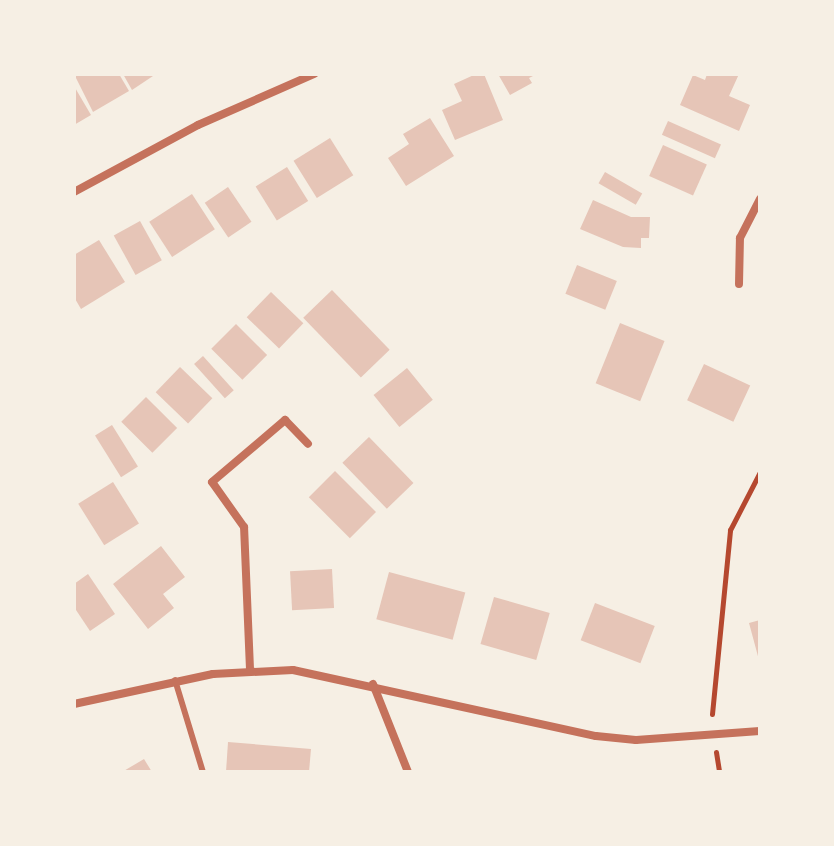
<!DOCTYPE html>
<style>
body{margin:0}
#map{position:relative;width:834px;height:846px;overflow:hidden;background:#f6efe4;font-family:"Golos Text",sans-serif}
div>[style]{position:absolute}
.building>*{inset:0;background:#e6c5b7;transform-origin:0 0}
.path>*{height:5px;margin:-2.5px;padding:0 2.5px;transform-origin:2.5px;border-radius:2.5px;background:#b5482f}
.service>*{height:6px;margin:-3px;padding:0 3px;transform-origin:3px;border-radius:3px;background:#c5725c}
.minor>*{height:8px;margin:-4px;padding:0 4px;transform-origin:4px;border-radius:4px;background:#c5725c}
span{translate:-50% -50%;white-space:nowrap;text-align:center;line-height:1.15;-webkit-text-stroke:8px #f6efe4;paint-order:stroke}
.frame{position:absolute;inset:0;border:76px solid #f6efe4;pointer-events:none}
</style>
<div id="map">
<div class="building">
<i style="clip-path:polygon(74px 74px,119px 74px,129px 91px,93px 112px)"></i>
<i style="clip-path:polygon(123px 74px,156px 74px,132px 90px)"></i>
<i style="clip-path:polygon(476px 74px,484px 74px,503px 120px,455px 140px,442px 110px,462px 101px,454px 84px)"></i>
<i style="clip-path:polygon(498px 74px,537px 74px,529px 78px,532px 83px,510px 95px)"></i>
<i style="clip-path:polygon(707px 74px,739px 74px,729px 96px,750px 105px,739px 131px,680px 105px,693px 75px,705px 80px)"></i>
<i style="clip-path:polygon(74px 86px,91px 115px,74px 125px)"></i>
<i style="clip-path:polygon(430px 118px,454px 156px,406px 186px,388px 158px,409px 144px,403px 134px)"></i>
<i style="left:668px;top:121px;width:58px;height:15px;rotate:24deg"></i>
<i style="left:330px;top:138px;width:44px;height:43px;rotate:58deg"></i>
<i style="left:663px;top:145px;width:48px;height:34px;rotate:24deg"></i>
<i style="left:287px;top:167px;width:40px;height:37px;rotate:58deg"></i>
<i style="left:605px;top:172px;width:43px;height:13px;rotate:30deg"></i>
<i style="left:228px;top:187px;width:42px;height:28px;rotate:56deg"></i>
<i style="left:192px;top:194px;width:42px;height:51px;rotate:57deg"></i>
<i style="clip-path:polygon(593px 200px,631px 217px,650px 217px,649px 238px,641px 238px,641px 248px,623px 247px,580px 229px)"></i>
<i style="left:140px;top:221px;width:45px;height:30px;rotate:61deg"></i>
<i style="clip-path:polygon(99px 240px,125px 282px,81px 309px,74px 297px,74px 255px)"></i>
<i style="left:577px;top:265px;width:43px;height:31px;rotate:22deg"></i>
<i style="left:332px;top:290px;width:83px;height:40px;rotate:46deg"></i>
<i style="left:271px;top:292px;width:45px;height:35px;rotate:44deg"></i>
<i style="left:620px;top:323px;width:48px;height:65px;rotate:22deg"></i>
<i style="left:236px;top:324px;width:44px;height:35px;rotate:45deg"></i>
<i style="left:203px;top:356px;width:46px;height:12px;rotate:48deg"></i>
<i style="left:704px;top:364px;width:51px;height:40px;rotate:25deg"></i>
<i style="left:180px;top:367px;width:45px;height:35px;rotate:44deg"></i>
<i style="left:407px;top:368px;width:41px;height:43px;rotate:51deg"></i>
<i style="left:146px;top:397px;width:44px;height:35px;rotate:45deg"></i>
<i style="left:112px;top:425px;width:49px;height:20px;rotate:58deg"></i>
<i style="left:369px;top:437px;width:64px;height:37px;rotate:46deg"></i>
<i style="left:335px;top:471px;width:58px;height:37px;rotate:45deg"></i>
<i style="left:113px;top:482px;width:49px;height:41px;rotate:58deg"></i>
<i style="clip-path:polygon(161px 546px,185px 577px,163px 594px,174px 608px,148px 629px,113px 584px)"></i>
<i style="left:332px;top:569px;width:39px;height:42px;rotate:87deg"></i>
<i style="left:389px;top:572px;width:79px;height:49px;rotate:15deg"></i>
<i style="clip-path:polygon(88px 574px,115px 614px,90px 631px,74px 607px,74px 584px)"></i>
<i style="left:494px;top:597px;width:58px;height:49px;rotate:16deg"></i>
<i style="left:595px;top:603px;width:64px;height:40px;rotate:21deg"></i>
<i style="clip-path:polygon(760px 620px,760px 660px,759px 660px,749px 623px)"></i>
<i style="clip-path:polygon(228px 742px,311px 749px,309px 772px,226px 772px)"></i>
<i style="clip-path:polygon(144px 759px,152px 772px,122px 772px)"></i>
</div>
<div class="path">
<i style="left:712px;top:714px;width:185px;rotate:-84.4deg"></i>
<i style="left:730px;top:530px;width:65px;rotate:-62.7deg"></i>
<i style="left:716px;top:752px;width:20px;rotate:81deg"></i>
</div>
<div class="service">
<i style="left:175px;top:680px;width:96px;rotate:73.1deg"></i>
</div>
<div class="minor">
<i style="left:74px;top:192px;width:141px;rotate:-28.4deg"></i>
<i style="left:198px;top:125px;width:127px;rotate:-23.7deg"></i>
<i style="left:739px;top:284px;width:46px;rotate:-88.8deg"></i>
<i style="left:740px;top:238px;width:44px;rotate:-62.9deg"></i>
<i style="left:250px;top:669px;width:142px;rotate:-92.4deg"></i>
<i style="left:244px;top:527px;width:55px;rotate:-125.4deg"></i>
<i style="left:212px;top:482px;width:96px;rotate:-40.3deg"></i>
<i style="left:285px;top:420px;width:33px;rotate:46deg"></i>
<i style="left:373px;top:684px;width:95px;rotate:68.3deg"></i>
<i style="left:74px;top:704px;width:142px;rotate:-12.2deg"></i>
<i style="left:213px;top:674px;width:80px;rotate:-2.9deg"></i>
<i style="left:293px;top:670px;width:310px;rotate:12.3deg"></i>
<i style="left:596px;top:736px;width:40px;rotate:5.7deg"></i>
<i style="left:636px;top:740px;width:124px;rotate:-4.2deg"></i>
</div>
<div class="frame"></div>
</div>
